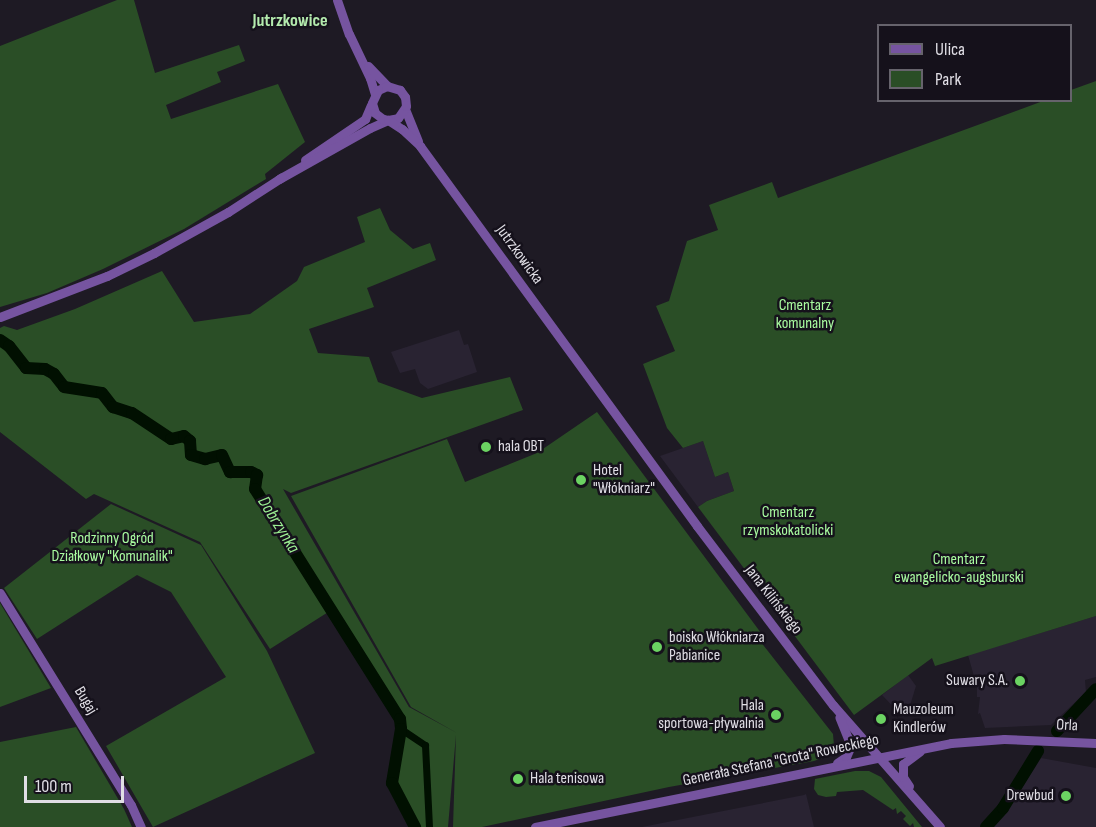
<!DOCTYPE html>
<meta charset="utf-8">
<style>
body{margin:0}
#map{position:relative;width:1096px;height:827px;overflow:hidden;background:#1e1a24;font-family:"Sofia Sans Condensed",sans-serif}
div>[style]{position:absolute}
.built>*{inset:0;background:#292332}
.green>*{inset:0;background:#2a4e26}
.canal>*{height:7px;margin:-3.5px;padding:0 3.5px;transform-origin:3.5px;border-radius:3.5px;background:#011001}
.river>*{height:12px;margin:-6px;padding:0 6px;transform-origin:6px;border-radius:6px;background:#011001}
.secondary>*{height:9px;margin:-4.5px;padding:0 4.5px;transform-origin:4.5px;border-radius:4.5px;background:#7654a0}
.dots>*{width:16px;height:16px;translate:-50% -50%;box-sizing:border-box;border:3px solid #15111b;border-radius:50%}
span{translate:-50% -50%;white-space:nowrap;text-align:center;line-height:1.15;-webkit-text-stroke:5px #15111b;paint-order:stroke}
.street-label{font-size:16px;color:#e0dee5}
.park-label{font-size:16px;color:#a9fca0}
.poi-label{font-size:16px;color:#e0dee5}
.left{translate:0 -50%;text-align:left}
.right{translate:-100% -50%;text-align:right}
.neighbourhood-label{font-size:18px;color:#b4ebae;font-weight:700}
.water-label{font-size:18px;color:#9cef93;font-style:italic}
.legend{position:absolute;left:877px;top:24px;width:195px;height:78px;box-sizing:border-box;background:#15111b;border:2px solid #66636c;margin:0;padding:8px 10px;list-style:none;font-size:18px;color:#e0dee5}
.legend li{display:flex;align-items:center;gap:12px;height:30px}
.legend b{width:30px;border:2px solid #66636c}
.scale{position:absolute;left:24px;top:776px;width:100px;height:27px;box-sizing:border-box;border:3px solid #e0dee5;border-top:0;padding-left:8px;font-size:18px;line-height:21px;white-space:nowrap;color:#e0dee5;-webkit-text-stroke:4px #15111b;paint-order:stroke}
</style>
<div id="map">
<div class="built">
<i style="clip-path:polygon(459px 330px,464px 345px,468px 344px,477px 372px,428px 389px,420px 383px,415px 369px,400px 373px,391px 352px)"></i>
<i style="clip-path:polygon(703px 441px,715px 477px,728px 472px,734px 491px,707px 501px,698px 507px,660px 456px)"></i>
<i style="clip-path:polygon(1096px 616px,1096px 677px,1085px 680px,1086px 692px,1051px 725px,985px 728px,980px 713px,978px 714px,980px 697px,977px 697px,977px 687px,968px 655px)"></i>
<i style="clip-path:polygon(908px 675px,916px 686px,908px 712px,903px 717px,882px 695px)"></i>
<i style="clip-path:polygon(1041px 758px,1096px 768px,1096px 827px,991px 827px,1013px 802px)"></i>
<i style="clip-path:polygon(806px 794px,814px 827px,642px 827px,804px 795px)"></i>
</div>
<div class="green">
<i style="clip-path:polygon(117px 0,134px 0,155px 73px,239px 45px,245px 61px,217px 72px,221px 82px,166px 105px,171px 119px,278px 84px,305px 142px,265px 174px,266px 179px,184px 229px,103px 269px,47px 293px,0 307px,0 46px)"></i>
<i style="clip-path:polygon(1096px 81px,1096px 616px,935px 666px,932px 658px,854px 715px,698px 507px,707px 501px,734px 491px,728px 472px,715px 477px,703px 441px,683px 448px,667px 428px,643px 364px,675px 351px,656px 306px,669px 301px,687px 241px,718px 230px,709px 205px,772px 182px,778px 198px,1043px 101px,1070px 100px,1071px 90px)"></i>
<i style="clip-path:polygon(380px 208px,390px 230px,413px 249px,430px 243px,436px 260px,367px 288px,374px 307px,309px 329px,318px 353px,369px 357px,378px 382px,422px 398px,510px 377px,523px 410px,291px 493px,283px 489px,409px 707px,457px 733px,411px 707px,291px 496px,447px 439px,465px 482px,537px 453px,597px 412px,764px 637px,760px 641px,833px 734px,834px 746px,839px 749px,836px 753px,814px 761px,669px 787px,482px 827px,453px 827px,456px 735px,448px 827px,419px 827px,397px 781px,405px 721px,333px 609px,270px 649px,200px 542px,94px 494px,86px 499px,0 432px,0 328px,4px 326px,17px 330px,75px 309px,162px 271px,194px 322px,250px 314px,297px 281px,304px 267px,365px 242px,357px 217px)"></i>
<i style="clip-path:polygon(111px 504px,201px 545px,267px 651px,315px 753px,153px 827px,106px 746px,226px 677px,171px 592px,137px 575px,37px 639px,4px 588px)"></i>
<i style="clip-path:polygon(0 603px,51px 688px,0 707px)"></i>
<i style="clip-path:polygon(76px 727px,124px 809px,132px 827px,0 827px,0 742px)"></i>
<i style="clip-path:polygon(855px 771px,869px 771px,881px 777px,922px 827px,914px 827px,913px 823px,910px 826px,903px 819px,906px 816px,901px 811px,897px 814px,896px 808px,893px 810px,863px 790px,837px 792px,836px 796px,826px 797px,818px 795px,814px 789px,815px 779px)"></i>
</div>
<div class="canal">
<i style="left:401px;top:729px;width:29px;rotate:34deg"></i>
<i style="left:425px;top:745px;width:82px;rotate:87.2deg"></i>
</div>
<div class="river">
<i style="left:0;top:340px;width:11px;rotate:34deg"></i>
<i style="left:9px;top:346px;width:28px;rotate:52deg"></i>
<i style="left:26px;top:368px;width:19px;rotate:3deg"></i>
<i style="left:45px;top:369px;width:10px;rotate:29deg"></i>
<i style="left:54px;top:374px;width:16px;rotate:52deg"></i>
<i style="left:64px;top:387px;width:38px;rotate:9deg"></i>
<i style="left:102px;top:393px;width:18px;rotate:52deg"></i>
<i style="left:113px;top:407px;width:20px;rotate:18deg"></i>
<i style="left:132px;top:413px;width:47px;rotate:33.7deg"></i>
<i style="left:171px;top:439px;width:13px;rotate:-13deg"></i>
<i style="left:184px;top:436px;width:8px;rotate:40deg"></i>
<i style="left:190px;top:441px;width:14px;rotate:86deg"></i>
<i style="left:191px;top:455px;width:15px;rotate:16deg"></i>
<i style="left:205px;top:459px;width:17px;rotate:-13deg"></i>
<i style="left:222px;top:455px;width:19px;rotate:65deg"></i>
<i style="left:230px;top:472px;width:21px"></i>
<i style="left:251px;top:472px;width:7px;rotate:27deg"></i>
<i style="left:257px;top:475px;width:14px;rotate:98deg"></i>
<i style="left:255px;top:489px;width:272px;rotate:57.8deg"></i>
<i style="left:400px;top:719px;width:10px;rotate:84deg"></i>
<i style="left:401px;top:729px;width:55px;rotate:99.5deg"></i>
<i style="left:392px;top:783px;width:50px;rotate:62.4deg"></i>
<i style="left:1057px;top:731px;width:57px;rotate:-47.1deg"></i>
<i style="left:986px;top:827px;width:25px;rotate:-48deg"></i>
<i style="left:1003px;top:808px;width:67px;rotate:-58.4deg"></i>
</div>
<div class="secondary">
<i style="left:337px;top:0;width:36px;rotate:71deg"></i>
<i style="left:349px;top:34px;width:49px;rotate:64.5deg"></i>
<i style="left:370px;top:78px;width:17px;rotate:73deg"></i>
<i style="left:368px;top:66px;width:28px;rotate:46deg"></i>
<i style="left:405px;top:109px;width:35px;rotate:68deg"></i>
<i style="left:305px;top:160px;width:73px;rotate:-34.3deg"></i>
<i style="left:365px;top:119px;width:15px;rotate:-67deg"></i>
<i style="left:279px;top:179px;width:104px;rotate:-29.3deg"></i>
<i style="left:370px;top:128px;width:20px;rotate:-24deg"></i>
<i style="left:388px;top:120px;width:10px;rotate:-11deg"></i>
<i style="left:398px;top:118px;width:14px;rotate:-56deg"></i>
<i style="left:406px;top:106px;width:9px;rotate:-96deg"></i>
<i style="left:405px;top:97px;width:9px;rotate:-126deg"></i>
<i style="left:400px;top:90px;width:14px;rotate:-163deg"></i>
<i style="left:387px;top:86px;width:10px;rotate:156deg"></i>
<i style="left:378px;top:90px;width:14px;rotate:115deg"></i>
<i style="left:372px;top:103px;width:10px;rotate:73deg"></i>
<i style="left:375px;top:113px;width:10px;rotate:37deg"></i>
<i style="left:383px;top:119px;width:5px;rotate:11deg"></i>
<i style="left:388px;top:120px;width:17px;rotate:33deg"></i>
<i style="left:402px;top:129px;width:25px;rotate:43deg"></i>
<i style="left:420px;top:146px;width:470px;rotate:53.9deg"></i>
<i style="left:697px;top:526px;width:225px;rotate:52.8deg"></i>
<i style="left:833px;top:705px;width:162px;rotate:48.7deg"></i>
<i style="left:0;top:317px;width:115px;rotate:-21deg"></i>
<i style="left:107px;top:276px;width:52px;rotate:-26.1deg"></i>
<i style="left:154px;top:253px;width:85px;rotate:-29deg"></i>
<i style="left:228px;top:212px;width:64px;rotate:-32.9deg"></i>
<i style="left:0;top:593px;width:249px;rotate:58.3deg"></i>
<i style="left:131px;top:805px;width:24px;rotate:66deg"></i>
<i style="left:837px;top:763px;width:11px;rotate:-34deg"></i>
<i style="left:846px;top:757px;width:12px;rotate:-66deg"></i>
<i style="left:851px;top:746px;width:31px;rotate:-112deg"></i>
<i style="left:909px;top:786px;width:11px;rotate:-124deg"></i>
<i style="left:903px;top:777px;width:13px;rotate:-90deg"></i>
<i style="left:903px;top:764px;width:21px;rotate:-37deg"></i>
<i style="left:535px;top:827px;width:424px;rotate:-11.4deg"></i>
<i style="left:951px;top:743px;width:53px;rotate:-4.3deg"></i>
<i style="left:1004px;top:739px;width:92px;rotate:2.5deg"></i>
</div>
<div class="dots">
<i style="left:486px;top:447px;background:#6bd362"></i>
<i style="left:581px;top:480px;background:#6bd362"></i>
<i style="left:657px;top:647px;background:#6bd362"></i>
<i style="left:1020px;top:681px;background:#6bd362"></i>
<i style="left:776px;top:715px;background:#6bd362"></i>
<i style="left:881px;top:719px;background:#6bd362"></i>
<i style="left:518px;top:779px;background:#6bd362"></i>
<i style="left:1066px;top:796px;background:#6bd362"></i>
</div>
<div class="street-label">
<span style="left:519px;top:255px;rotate:54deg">Jutrzkowicka</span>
<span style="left:773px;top:600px;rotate:52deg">Jana Kilińskiego</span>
<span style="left:85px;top:701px;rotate:59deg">Bugaj</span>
<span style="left:1067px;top:726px;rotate:3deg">Orla</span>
<span style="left:781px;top:761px;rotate:-12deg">Generała Stefana "Grota" Roweckiego</span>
</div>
<div class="park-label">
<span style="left:805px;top:315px">Cmentarz<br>komunalny</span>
<span style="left:788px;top:522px">Cmentarz<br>rzymskokatolicki</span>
<span style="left:112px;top:548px">Rodzinny Ogród<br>Działkowy "Komunalik"</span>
<span style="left:959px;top:569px">Cmentarz<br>ewangelicko-augsburski</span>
</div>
<div class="poi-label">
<span class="left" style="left:498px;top:447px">hala OBT</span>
<span class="left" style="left:593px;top:480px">Hotel<br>"Włókniarz"</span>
<span class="left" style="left:669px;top:647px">boisko Włókniarza<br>Pabianice</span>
<span class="right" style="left:1008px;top:681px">Suwary S.A.</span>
<span class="right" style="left:764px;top:715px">Hala<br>sportowa-pływalnia</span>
<span class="left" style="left:893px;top:719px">Mauzoleum<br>Kindlerów</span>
<span class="left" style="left:530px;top:779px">Hala tenisowa</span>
<span class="right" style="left:1054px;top:796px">Drewbud</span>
</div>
<div class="neighbourhood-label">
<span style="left:290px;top:21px">Jutrzkowice</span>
</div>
<div class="water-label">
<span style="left:278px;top:525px;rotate:58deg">Dobrzynka</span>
</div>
<ul class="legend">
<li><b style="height:8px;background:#7654a0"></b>Ulica</li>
<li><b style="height:16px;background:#2a4e26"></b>Park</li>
</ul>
<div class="scale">100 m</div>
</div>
